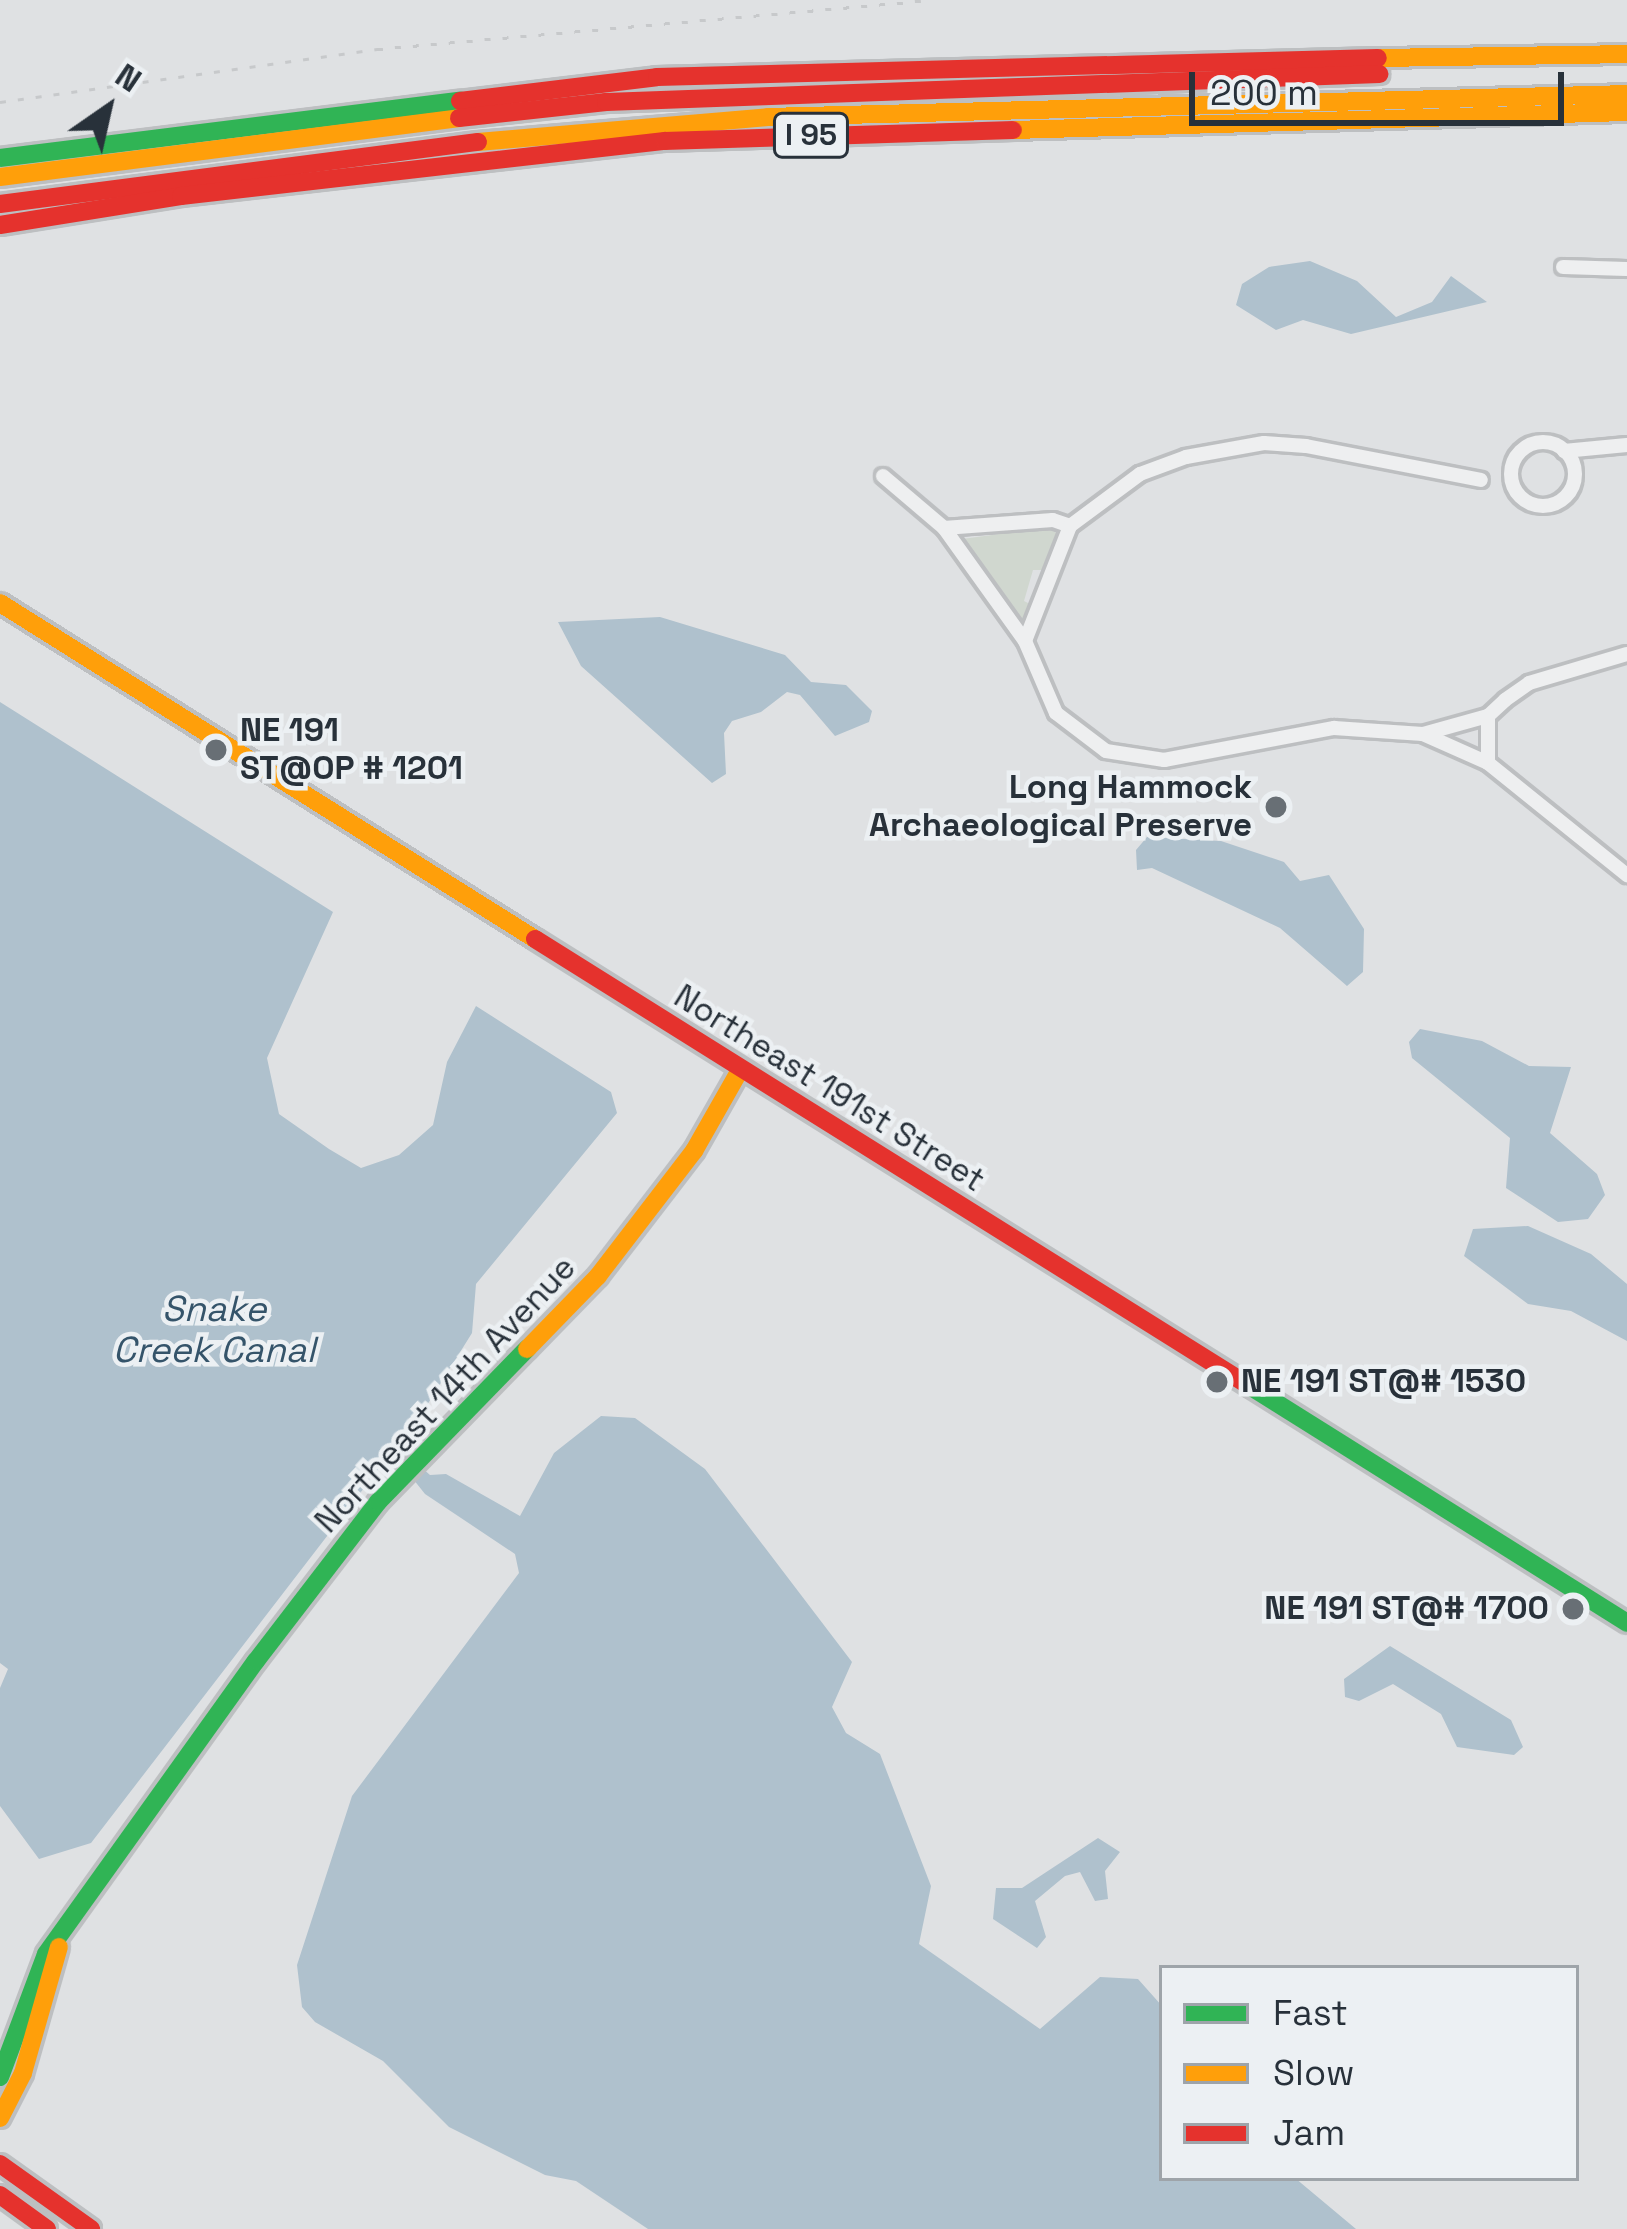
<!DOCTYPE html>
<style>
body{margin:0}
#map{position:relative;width:1627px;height:2229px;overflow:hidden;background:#dfe1e3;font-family:"Space Grotesk",sans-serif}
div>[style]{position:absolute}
.green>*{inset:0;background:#d0d7cf}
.water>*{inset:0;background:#afc1cd}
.roads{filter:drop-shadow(3px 0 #bdbfc1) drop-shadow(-3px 0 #bdbfc1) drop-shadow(0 3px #bdbfc1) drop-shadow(0 -3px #bdbfc1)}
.street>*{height:14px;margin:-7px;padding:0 7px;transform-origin:7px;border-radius:7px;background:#eeeff0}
.street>.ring{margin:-7px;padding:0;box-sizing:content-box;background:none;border:14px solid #eeeff0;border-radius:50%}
.fast>*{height:18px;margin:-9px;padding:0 9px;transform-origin:9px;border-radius:9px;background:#30b455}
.slow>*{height:18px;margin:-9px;padding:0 9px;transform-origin:9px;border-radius:9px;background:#ff9f0a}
.jam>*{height:18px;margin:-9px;padding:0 9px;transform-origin:9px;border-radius:9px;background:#e5322d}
.rail>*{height:3px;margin-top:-1.5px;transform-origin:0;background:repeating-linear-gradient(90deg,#c7c9cb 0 6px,transparent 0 18px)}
.dots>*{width:33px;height:33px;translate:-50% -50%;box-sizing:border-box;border:6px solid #ecf0f3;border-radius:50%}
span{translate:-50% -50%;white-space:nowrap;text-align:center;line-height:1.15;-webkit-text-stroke:9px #ecf0f3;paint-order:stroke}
.shield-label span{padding:3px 9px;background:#ecf0f3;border:3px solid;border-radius:9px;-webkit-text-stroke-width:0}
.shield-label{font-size:30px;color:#28313a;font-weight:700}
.poi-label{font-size:33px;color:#28313a;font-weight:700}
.left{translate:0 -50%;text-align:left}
.right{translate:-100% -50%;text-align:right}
.street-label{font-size:33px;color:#28313a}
.water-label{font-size:36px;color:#35546a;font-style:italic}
.legend{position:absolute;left:1159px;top:1965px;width:420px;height:216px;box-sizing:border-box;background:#ecf0f3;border:3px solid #9ea4a9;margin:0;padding:15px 21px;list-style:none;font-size:36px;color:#28313a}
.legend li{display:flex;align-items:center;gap:24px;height:60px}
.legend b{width:60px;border:3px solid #9ea4a9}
.north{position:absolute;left:48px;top:48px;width:120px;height:120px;-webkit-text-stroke:9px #ecf0f3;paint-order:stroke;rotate:34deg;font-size:33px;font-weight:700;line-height:48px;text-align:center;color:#28313a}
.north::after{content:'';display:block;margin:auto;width:42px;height:54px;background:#28313a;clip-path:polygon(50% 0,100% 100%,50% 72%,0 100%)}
.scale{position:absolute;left:1189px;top:72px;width:375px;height:54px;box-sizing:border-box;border:6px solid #28313a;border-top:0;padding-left:15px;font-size:36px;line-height:42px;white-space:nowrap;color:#28313a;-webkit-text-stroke:9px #ecf0f3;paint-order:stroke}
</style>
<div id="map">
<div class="green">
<i style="clip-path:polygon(1053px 527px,1059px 540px,1046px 570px,1033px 570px,1024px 601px,1034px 606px,1020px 627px,962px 539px)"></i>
</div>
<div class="water">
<i style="clip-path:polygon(1310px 261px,1357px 281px,1396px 317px,1432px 302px,1451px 276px,1487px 302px,1351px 334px,1303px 320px,1276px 330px,1236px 305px,1242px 284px,1269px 267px)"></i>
<i style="clip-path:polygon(660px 617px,785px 655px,811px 682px,846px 685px,872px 711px,869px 722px,835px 736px,800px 695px,787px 692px,761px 712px,732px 721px,724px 733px,726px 774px,712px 783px,581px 666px,558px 622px)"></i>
<i style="clip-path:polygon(0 702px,333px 912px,267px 1058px,279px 1114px,329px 1149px,361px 1168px,399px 1155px,433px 1125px,447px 1062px,476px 1006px,611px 1092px,617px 1113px,476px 1284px,472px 1333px,404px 1442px,405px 1453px,430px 1475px,446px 1474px,520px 1516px,554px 1453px,601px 1416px,635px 1418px,705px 1469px,852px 1662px,832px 1707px,846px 1733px,880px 1754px,931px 1886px,919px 1944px,1040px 2029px,1100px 1977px,1138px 1979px,1162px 2006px,1162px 2178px,1295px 2178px,1356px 2229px,648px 2229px,576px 2181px,545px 2175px,449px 2127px,383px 2061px,315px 2022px,302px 2007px,297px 1965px,352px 1796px,519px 1573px,515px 1554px,425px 1494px,398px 1460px,384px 1462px,91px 1843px,39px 1859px,0 1806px,0 1688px,8px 1669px,0 1663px)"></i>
<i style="clip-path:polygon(1147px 837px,1221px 841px,1284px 862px,1300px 881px,1329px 875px,1364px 929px,1363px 972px,1347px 986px,1280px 928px,1152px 868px,1137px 870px,1136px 850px)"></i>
<i style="clip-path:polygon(1420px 1029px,1482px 1041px,1529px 1066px,1571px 1067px,1550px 1133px,1597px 1174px,1605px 1195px,1588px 1219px,1558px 1222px,1506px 1188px,1510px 1138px,1412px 1058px,1409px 1042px)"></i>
<i style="clip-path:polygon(1528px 1226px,1591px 1254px,1627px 1284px,1627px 1341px,1571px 1311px,1528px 1304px,1464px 1256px,1473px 1229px)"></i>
<i style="clip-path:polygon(1390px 1646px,1511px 1720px,1523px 1747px,1514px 1755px,1457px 1747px,1441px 1714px,1393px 1684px,1359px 1701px,1345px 1697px,1344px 1679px)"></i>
<i style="clip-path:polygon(1098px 1838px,1120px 1852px,1105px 1871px,1108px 1899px,1095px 1901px,1080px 1872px,1065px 1876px,1035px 1901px,1046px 1937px,1037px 1948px,993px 1919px,996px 1888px,1022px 1888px)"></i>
</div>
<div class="roads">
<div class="street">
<i style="left:1563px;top:267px;width:64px;rotate:1.8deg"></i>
<i class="ring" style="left:1511px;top:442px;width:50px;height:50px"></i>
<i style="left:1564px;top:451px;width:63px;rotate:-5.4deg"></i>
<i style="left:883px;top:476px;width:80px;rotate:40.4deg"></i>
<i style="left:944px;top:528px;width:139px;rotate:54.4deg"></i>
<i style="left:1025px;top:641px;width:78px;rotate:66.7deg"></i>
<i style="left:1056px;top:713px;width:63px;rotate:37.2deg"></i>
<i style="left:1106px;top:751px;width:59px;rotate:8.8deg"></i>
<i style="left:1164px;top:760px;width:173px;rotate:-10.7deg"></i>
<i style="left:1334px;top:728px;width:89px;rotate:3.9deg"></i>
<i style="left:1423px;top:734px;width:67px;rotate:-15.5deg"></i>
<i style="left:944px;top:528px;width:109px;rotate:-4.2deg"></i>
<i style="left:1053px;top:520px;width:18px;rotate:19deg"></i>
<i style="left:1025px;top:641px;width:123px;rotate:-68.6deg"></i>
<i style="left:1070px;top:526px;width:87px;rotate:-36.6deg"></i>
<i style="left:1140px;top:474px;width:49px;rotate:-20.3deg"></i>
<i style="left:1186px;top:457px;width:79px;rotate:-10.2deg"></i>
<i style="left:1264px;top:443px;width:42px;rotate:4.1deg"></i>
<i style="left:1306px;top:446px;width:178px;rotate:11deg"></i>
<i style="left:1423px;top:734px;width:71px;rotate:24deg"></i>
<i style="left:1488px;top:763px;width:179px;rotate:38.9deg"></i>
<i style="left:1488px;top:763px;width:47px;rotate:-90deg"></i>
<i style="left:1488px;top:716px;width:23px;rotate:-43deg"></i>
<i style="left:1505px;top:700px;width:29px;rotate:-35deg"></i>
<i style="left:1529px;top:683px;width:102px;rotate:-16.5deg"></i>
</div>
<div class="fast">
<i style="left:0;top:158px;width:464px;rotate:-7.1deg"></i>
<i style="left:1251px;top:1387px;width:444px;rotate:32.1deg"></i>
<i style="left:0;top:2077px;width:131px;rotate:-69.5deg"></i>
<i style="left:46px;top:1954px;width:360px;rotate:-54.4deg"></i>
<i style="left:256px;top:1661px;width:200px;rotate:-52.5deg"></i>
<i style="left:378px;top:1502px;width:214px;rotate:-45.8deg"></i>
</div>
<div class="slow">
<i style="left:1378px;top:58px;width:249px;rotate:-0.9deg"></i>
<i style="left:1013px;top:130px;width:614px;rotate:-1.68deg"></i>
<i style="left:478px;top:142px;width:291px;rotate:-4.9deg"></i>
<i style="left:768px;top:117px;width:859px;rotate:-1.53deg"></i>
<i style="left:0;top:177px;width:463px;rotate:-7.3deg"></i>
<i style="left:0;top:603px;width:632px;rotate:32.13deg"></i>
<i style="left:527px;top:1349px;width:102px;rotate:-45.8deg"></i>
<i style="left:598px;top:1276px;width:158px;rotate:-52.5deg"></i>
<i style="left:694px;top:1151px;width:93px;rotate:-60.4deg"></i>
<i style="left:0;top:2118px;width:51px;rotate:-62.9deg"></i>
<i style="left:23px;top:2073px;width:131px;rotate:-74.1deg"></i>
</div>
<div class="jam">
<i style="left:460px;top:101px;width:198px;rotate:-6.9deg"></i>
<i style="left:657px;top:77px;width:721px;rotate:-1.51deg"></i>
<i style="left:459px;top:118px;width:148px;rotate:-6.2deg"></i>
<i style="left:606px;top:102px;width:774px;rotate:-2.07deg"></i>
<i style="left:0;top:204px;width:482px;rotate:-7.4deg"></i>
<i style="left:0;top:225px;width:183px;rotate:-9.1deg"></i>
<i style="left:181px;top:196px;width:487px;rotate:-6.5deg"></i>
<i style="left:665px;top:141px;width:348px;rotate:-1.8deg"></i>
<i style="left:535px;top:939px;width:845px;rotate:32.03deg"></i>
<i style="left:0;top:2164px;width:112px;rotate:35.5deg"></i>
<i style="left:0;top:2195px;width:58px;rotate:35.9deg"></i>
</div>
</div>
<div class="rail">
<i style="left:0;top:102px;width:381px;rotate:-8deg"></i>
<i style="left:377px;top:49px;width:557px;rotate:-5.05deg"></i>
</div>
<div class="dots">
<i style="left:216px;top:750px;background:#686f75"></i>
<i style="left:1276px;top:807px;background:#686f75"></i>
<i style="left:1217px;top:1382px;background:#686f75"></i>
<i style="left:1573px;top:1609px;background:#686f75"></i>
</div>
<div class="shield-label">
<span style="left:811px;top:135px">I 95</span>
</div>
<div class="poi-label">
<span class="left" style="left:240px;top:750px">NE 191<br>ST@OP # 1201</span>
<span class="right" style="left:1252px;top:807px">Long Hammock<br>Archaeological Preserve</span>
<span class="left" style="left:1241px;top:1382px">NE 191 ST@# 1530</span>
<span class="right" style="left:1549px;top:1609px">NE 191 ST@# 1700</span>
</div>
<div class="street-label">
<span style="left:829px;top:1089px;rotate:32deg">Northeast 191st Street</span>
<span style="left:446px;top:1395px;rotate:-47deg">Northeast 14th Avenue</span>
</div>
<div class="water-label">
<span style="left:214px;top:1330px">Snake<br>Creek Canal</span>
</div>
<ul class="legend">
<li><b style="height:15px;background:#30b455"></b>Fast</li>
<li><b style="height:15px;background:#ff9f0a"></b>Slow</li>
<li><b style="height:15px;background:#e5322d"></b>Jam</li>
</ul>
<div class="north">N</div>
<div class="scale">200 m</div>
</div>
